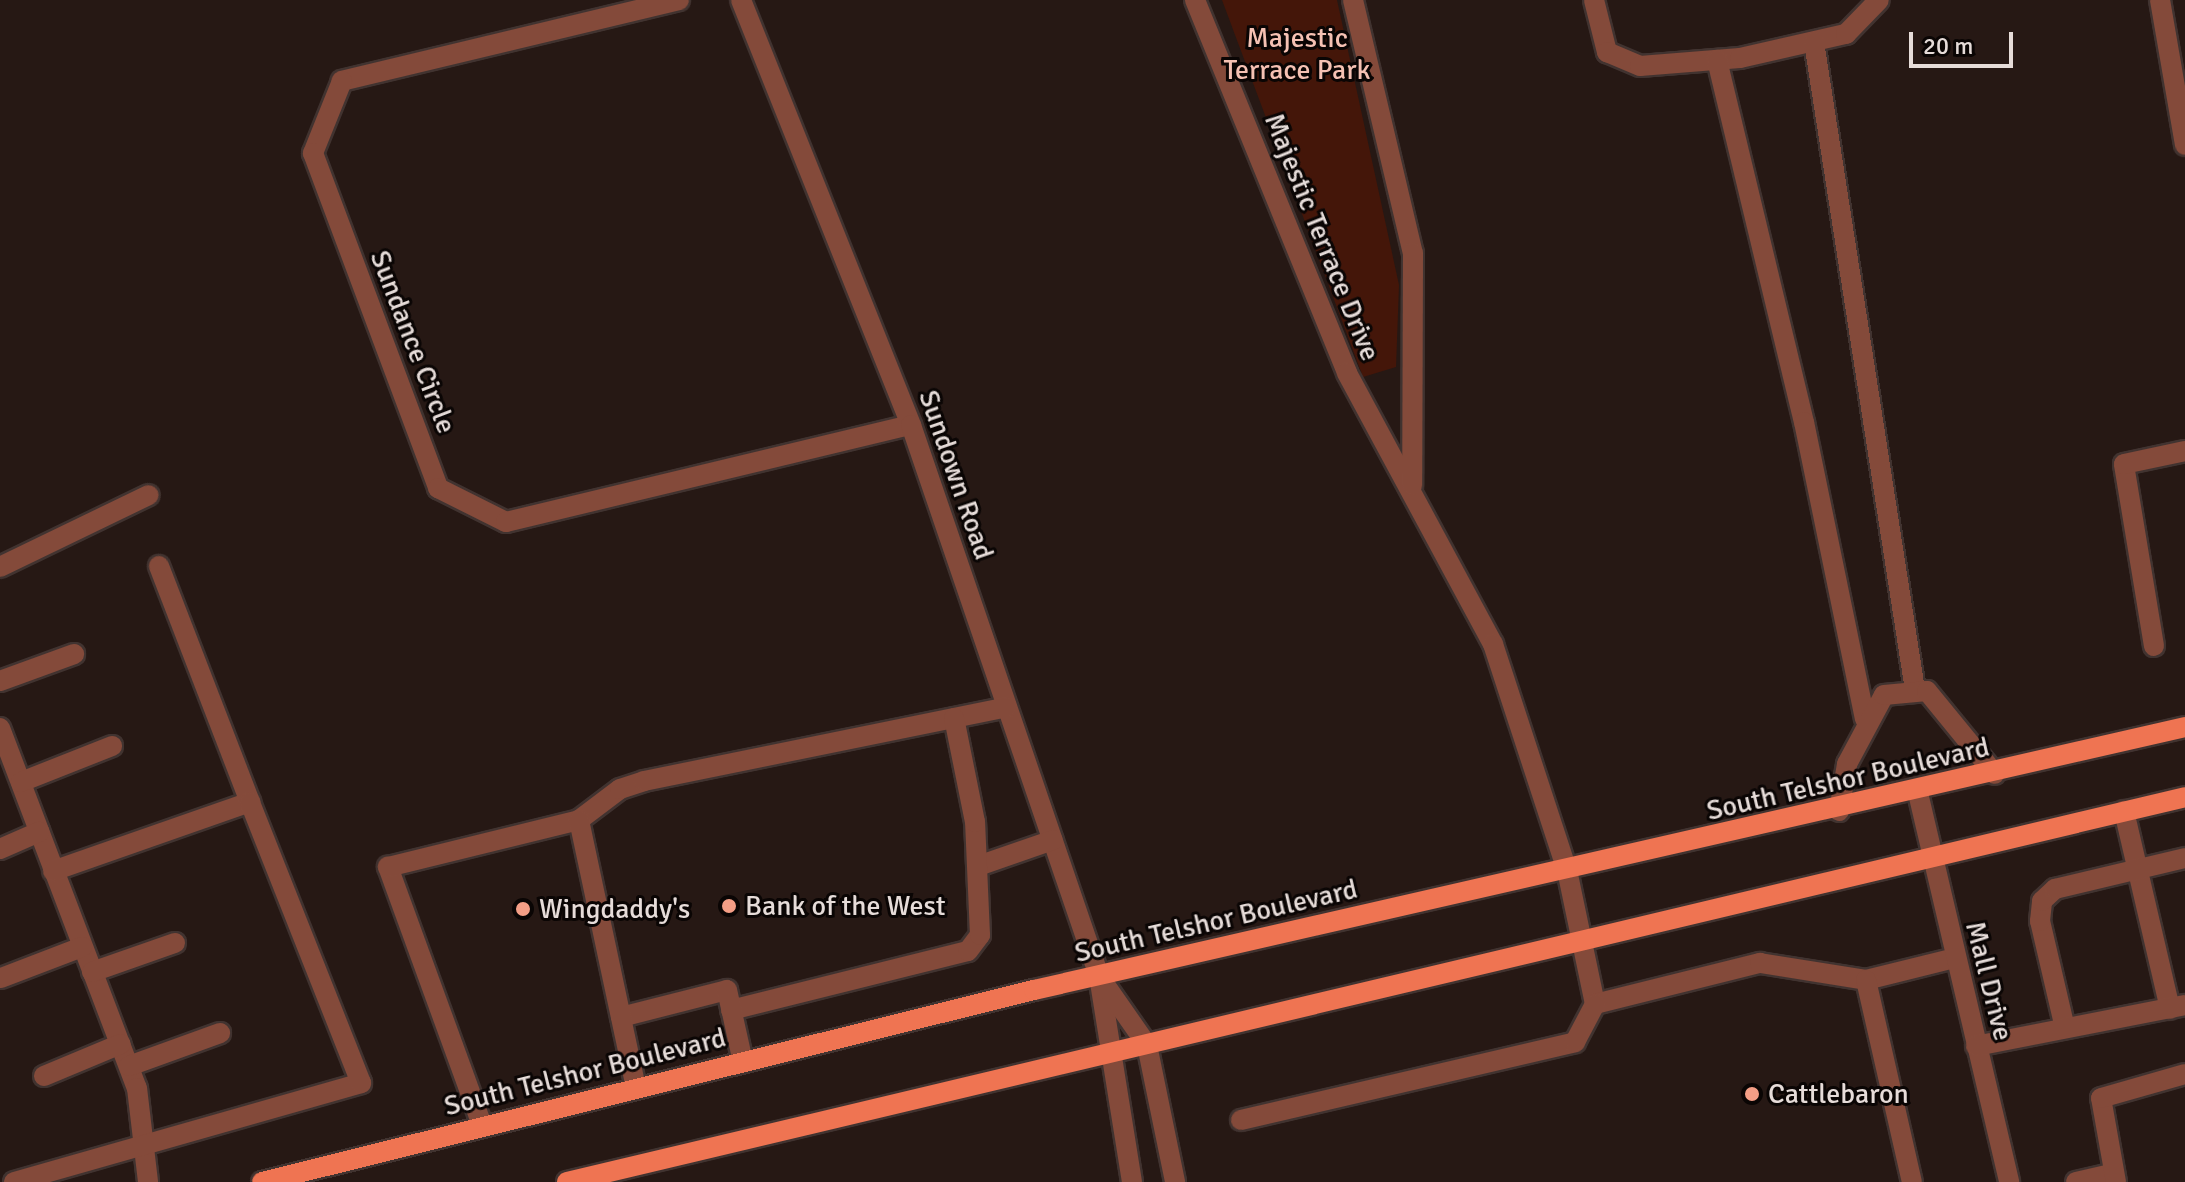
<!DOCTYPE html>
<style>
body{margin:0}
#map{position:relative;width:2185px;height:1182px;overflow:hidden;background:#261814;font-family:Signika,sans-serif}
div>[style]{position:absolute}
.green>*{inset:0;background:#441609}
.roads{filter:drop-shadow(2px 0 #413330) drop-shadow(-2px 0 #413330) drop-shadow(0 2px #413330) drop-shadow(0 -2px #413330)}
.minor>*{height:20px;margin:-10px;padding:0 10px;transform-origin:10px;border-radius:10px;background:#844a3a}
.major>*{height:20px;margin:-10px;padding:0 10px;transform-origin:10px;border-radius:10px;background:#ef7452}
.dots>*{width:22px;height:22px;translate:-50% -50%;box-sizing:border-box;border:4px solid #0a0504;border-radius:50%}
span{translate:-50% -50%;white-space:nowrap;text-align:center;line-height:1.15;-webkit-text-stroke:6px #0a0504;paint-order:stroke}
.park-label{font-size:28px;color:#f5c1b3}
.street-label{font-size:28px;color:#e6dcd9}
.poi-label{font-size:28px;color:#e6dcd9}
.left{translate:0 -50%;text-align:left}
.scale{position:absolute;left:1909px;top:32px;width:104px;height:36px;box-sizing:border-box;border:4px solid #e6dcd9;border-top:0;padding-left:10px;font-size:24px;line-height:28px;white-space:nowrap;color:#e6dcd9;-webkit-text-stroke:6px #0a0504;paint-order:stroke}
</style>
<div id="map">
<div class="green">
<i style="clip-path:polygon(1222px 0,1337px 0,1399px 285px,1396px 367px,1363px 377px)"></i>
</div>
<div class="roads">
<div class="minor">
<i style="left:679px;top:0;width:347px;rotate:166.5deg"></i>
<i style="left:342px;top:81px;width:78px;rotate:111.9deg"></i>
<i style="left:313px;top:153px;width:358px;rotate:69.5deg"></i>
<i style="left:438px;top:488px;width:76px;rotate:26.6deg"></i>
<i style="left:506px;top:522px;width:416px;rotate:-13.5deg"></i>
<i style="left:741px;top:0;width:458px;rotate:68.2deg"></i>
<i style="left:911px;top:425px;width:582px;rotate:71.16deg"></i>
<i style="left:1099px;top:976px;width:209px;rotate:80.9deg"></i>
<i style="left:1195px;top:0;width:403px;rotate:67.8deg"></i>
<i style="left:1347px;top:373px;width:308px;rotate:61.7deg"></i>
<i style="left:1493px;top:644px;width:238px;rotate:71.9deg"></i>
<i style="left:1567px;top:870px;width:137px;rotate:78.2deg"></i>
<i style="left:1595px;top:1004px;width:170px;rotate:-14deg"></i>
<i style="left:1760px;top:963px;width:107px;rotate:9.1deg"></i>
<i style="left:1866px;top:980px;width:92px;rotate:-13.9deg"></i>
<i style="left:1353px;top:0;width:260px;rotate:76.7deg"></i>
<i style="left:1413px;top:253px;width:232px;rotate:90.2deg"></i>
<i style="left:1594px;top:0;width:54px;rotate:76deg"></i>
<i style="left:1607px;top:52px;width:36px;rotate:23deg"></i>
<i style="left:1640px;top:66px;width:100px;rotate:-4.6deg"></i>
<i style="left:1740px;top:58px;width:109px;rotate:-12.8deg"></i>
<i style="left:1846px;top:34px;width:47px;rotate:-45.9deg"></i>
<i style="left:2160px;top:0;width:147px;rotate:80.2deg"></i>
<i style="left:1814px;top:42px;width:656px;rotate:81.14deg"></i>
<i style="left:1717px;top:60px;width:372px;rotate:76.5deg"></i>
<i style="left:1804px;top:422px;width:303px;rotate:78.4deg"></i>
<i style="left:0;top:567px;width:165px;rotate:-25.8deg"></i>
<i style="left:2154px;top:646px;width:184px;rotate:-99.4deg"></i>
<i style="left:2124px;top:464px;width:62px;rotate:-12deg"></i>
<i style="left:0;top:681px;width:79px;rotate:-20deg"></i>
<i style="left:0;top:728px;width:385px;rotate:69.2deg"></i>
<i style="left:137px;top:1088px;width:95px;rotate:83.3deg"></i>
<i style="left:21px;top:782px;width:98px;rotate:-21.6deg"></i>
<i style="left:1918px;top:793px;width:400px;rotate:76.8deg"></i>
<i style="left:1839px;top:811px;width:48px;rotate:-80.3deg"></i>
<i style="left:1847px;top:764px;width:78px;rotate:-61.8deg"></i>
<i style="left:1884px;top:695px;width:43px;rotate:-5.3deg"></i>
<i style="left:1927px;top:691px;width:107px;rotate:50.7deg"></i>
<i style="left:2124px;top:811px;width:203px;rotate:76.9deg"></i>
<i style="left:579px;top:820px;width:51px;rotate:-37.1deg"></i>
<i style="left:620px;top:789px;width:25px;rotate:-18deg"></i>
<i style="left:644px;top:781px;width:370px;rotate:-11.5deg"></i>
<i style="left:0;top:849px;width:43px;rotate:-23.6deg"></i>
<i style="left:978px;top:866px;width:79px;rotate:-19.1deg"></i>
<i style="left:53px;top:871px;width:209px;rotate:-19.3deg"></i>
<i style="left:250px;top:802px;width:253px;rotate:-111.1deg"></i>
<i style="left:92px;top:972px;width:88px;rotate:-19.3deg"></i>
<i style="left:1px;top:978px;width:87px;rotate:-20.9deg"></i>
<i style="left:1101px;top:979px;width:80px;rotate:55.1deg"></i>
<i style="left:1147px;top:1045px;width:140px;rotate:78.4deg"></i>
<i style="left:1866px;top:980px;width:207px;rotate:77.2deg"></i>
<i style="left:731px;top:1010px;width:244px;rotate:-14deg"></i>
<i style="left:968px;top:951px;width:20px;rotate:-53deg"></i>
<i style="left:980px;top:935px;width:113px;rotate:-92.5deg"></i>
<i style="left:975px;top:822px;width:106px;rotate:-101.4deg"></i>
<i style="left:621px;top:1017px;width:109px;rotate:-14.3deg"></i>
<i style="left:727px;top:990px;width:74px;rotate:77.5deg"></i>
<i style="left:2064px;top:1024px;width:106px;rotate:-103.1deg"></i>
<i style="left:2040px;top:921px;width:20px;rotate:-84deg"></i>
<i style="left:2042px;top:901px;width:18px;rotate:-43deg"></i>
<i style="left:2055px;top:889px;width:134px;rotate:-13.4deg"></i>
<i style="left:1976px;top:1046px;width:213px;rotate:-11.1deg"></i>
<i style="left:129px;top:1066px;width:97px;rotate:-19.9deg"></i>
<i style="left:44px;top:1076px;width:83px;rotate:-22.6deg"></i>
<i style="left:1241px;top:1120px;width:343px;rotate:-13.1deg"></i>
<i style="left:1575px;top:1042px;width:43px;rotate:-62.2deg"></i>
<i style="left:482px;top:1125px;width:275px;rotate:-110deg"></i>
<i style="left:388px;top:867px;width:197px;rotate:-13.8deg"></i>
<i style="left:579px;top:820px;width:274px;rotate:78deg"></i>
<i style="left:14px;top:1182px;width:361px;rotate:-15.9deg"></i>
<i style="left:361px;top:1083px;width:302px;rotate:-111.6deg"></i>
<i style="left:2076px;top:1182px;width:39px;rotate:-13deg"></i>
<i style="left:2116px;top:1182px;width:85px;rotate:-100.1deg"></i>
<i style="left:2101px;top:1098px;width:87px;rotate:-15.9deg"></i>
</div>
<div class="major">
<i style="left:262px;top:1182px;width:796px;rotate:-13.97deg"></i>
<i style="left:1034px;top:990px;width:1181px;rotate:-12.87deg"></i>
<i style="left:567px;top:1182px;width:1663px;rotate:-13.38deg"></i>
</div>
</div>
<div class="dots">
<i style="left:729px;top:906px;background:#f49e86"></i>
<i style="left:523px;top:909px;background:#f49e86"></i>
<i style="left:1752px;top:1094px;background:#f49e86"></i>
</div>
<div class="park-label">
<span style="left:1297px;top:54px">Majestic<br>Terrace Park</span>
</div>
<div class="street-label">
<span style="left:1322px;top:237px;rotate:68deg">Majestic Terrace Drive</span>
<span style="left:413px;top:342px;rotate:69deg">Sundance Circle</span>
<span style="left:956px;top:475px;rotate:71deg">Sundown Road</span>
<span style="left:1848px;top:779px;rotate:-13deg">South Telshor Boulevard</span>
<span style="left:1216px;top:921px;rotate:-13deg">South Telshor Boulevard</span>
<span style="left:1989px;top:981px;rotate:76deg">Mall Drive</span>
<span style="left:585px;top:1072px;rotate:-14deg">South Telshor Boulevard</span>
</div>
<div class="poi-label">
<span class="left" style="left:745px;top:906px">Bank of the West</span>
<span class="left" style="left:539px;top:909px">Wingdaddy's</span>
<span class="left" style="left:1768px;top:1094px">Cattlebaron</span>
</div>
<div class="scale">20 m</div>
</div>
